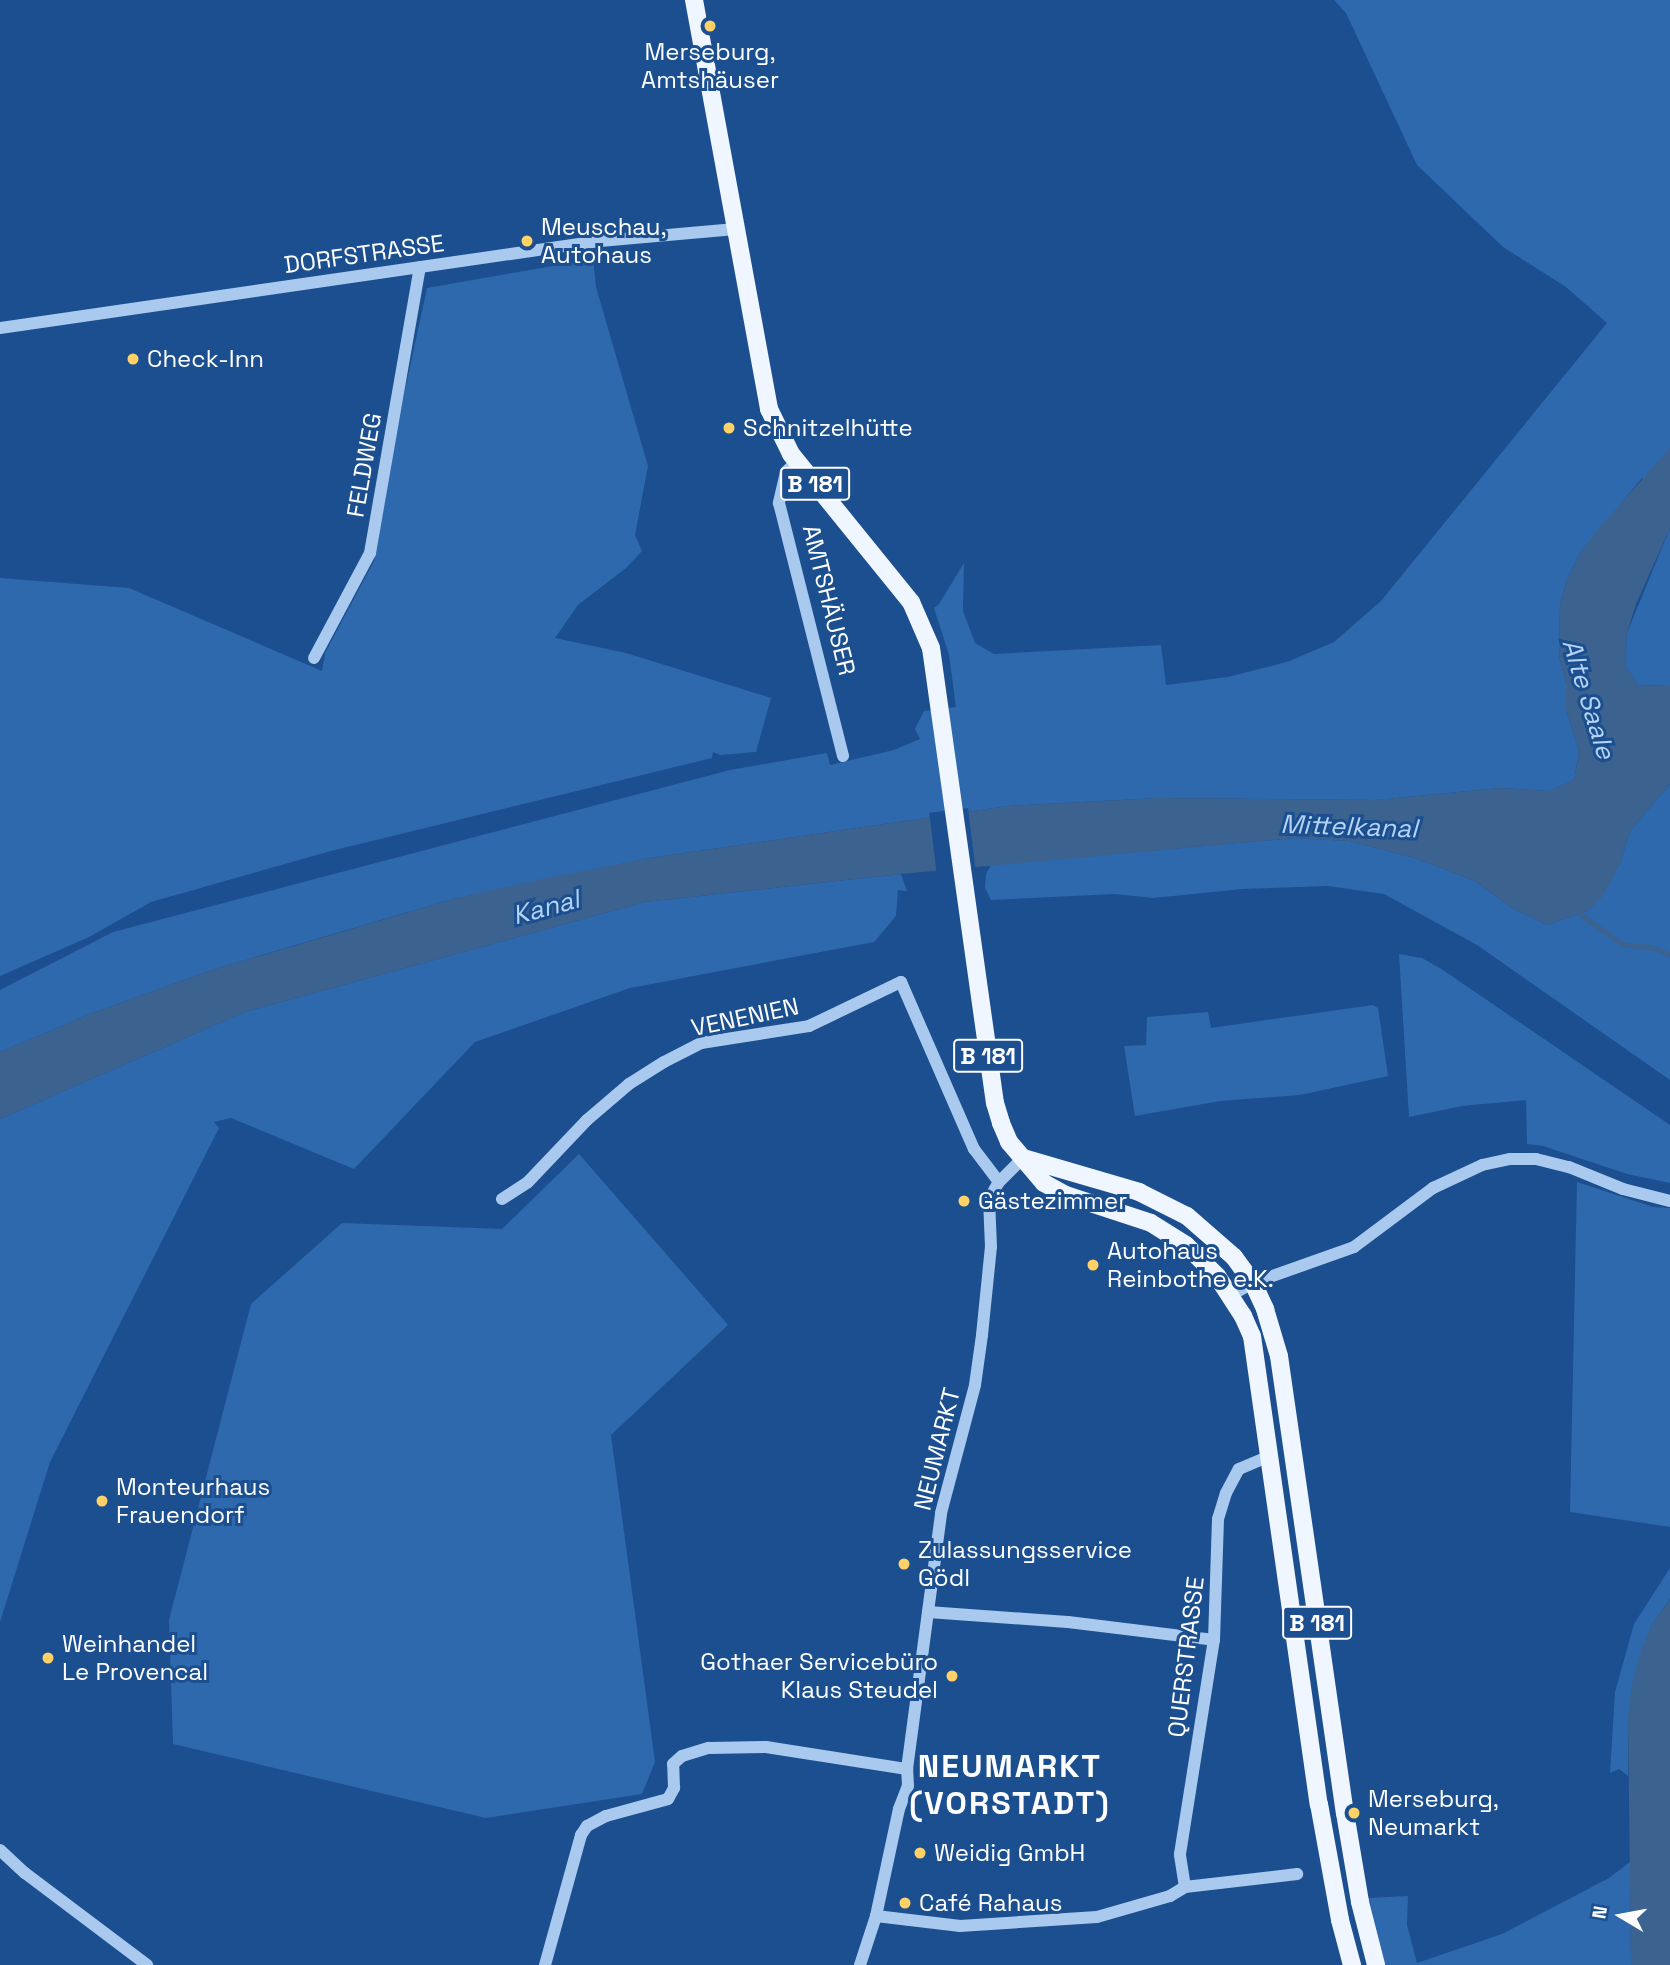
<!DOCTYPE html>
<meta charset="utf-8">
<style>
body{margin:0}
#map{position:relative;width:1670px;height:1965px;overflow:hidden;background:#1b4f8f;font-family:"Space Grotesk",sans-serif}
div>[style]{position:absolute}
.green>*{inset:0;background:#2e69ad}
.water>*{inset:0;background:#3c6290}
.pier>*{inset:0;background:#1b4f8f;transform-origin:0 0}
.stream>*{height:5px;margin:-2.5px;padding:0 2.5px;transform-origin:2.5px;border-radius:2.5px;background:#3c6290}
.minor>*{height:12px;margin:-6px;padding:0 6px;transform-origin:6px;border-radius:6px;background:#a9c9ee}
.major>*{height:18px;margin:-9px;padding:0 9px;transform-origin:9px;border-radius:9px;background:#f0f6ff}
.dots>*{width:19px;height:19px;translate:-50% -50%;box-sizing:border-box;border:4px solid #1b4f8f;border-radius:50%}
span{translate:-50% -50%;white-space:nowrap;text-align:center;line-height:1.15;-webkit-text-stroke:6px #1b4f8f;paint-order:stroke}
.shield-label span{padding:2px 5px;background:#1b4f8f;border:2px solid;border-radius:5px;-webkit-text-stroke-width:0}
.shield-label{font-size:23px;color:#fff;font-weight:700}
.poi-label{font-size:24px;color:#fff}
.left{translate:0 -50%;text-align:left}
.right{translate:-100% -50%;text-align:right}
.street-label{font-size:24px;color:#fff}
.water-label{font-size:26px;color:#b5d3f5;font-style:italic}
.district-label{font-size:32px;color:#fff;font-weight:700;letter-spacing:2px}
.north{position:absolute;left:1586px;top:1881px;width:70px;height:70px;-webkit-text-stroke:5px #1b4f8f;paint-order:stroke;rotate:280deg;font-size:19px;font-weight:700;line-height:28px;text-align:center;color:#fff}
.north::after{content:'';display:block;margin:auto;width:24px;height:32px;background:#fff;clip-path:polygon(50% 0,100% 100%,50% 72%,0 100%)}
</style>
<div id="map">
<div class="green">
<i style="clip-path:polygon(1334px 0,1670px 0,1670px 499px,1642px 478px,1580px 553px,1567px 579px,1560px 604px,1559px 656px,1566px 683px,1566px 709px,1579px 752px,1574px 780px,1550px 791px,1500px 788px,1376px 800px,1158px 798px,1008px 806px,650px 858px,453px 899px,323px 937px,212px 970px,90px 1014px,0 1052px,0 990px,113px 932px,730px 770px,827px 753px,830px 765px,894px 750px,920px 739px,915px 729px,924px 711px,956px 707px,949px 655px,934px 608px,939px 604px,964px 563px,963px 611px,975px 643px,994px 654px,1161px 645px,1166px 685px,1228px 677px,1287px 662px,1334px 642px,1381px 601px,1607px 323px,1566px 287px,1503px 247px,1417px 165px,1346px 13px)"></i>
<i style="clip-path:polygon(593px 259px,596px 287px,648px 466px,635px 535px,642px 551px,626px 568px,578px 605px,555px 638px,626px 653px,771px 698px,756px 752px,720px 755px,713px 752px,712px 758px,331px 851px,151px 902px,89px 937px,0 976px,0 578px,129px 588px,322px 671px,325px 653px,374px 561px,400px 413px,427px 288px)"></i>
<i style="clip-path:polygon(1670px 528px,1670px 686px,1638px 685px,1625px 666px,1627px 633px)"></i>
<i style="clip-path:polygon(1670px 784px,1670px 1080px,1477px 945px,1384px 894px,1328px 886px,1243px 889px,1153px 898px,1115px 894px,991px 900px,985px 888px,986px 874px,991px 865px,1294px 838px,1349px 841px,1415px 858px,1475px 881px,1512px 908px,1547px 925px,1589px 910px,1620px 864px,1630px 831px)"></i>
<i style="clip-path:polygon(901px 874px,907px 891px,898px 890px,896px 916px,874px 942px,630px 988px,475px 1042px,354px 1169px,231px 1118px,214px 1122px,219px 1128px,50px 1462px,0 1622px,0 1119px,245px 1012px,645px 902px)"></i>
<i style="clip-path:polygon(1399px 954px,1422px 958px,1443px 970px,1670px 1125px,1670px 1183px,1627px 1174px,1543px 1146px,1527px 1144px,1526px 1100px,1462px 1106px,1409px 1117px)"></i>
<i style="clip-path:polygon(1373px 1005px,1378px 1008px,1388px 1076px,1300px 1095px,1220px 1101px,1135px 1116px,1124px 1046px,1146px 1045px,1147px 1017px,1208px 1012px,1211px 1028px)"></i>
<i style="clip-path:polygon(579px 1154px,728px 1325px,611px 1435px,655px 1762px,642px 1794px,486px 1818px,173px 1744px,169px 1620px,251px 1304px,342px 1223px,502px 1229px)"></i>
<i style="clip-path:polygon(1577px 1182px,1653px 1207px,1670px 1208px,1670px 1527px,1570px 1512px)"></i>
<i style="clip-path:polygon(1670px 1568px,1670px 1599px,1651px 1626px,1628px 1717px,1628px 1776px,1619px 1769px,1610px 1773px,1615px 1692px,1634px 1624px)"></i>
<i style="clip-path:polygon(1630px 1862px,1631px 1965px,1385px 1965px,1369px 1898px,1408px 1896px,1407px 1925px,1417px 1963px,1502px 1934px,1609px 1878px)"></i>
</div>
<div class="water">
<i style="clip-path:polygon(1670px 448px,1670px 528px,1636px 604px,1627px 633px,1625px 666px,1638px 685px,1670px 686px,1670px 784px,1630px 831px,1620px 864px,1602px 897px,1589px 910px,1547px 925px,1512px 908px,1475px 881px,1415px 858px,1349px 841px,1294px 838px,901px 874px,645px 902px,245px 1012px,0 1119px,0 1052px,90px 1014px,212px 970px,453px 899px,547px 878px,650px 858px,1008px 806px,1158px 798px,1376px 800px,1500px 788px,1550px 791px,1574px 780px,1579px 752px,1566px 709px,1566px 683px,1559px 656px,1560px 604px,1567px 579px,1580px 553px,1598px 529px)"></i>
<i style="clip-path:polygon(1670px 1599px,1670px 1965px,1631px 1965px,1628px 1717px,1632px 1684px,1640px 1654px,1651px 1626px)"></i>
</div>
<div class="pier">
<i style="left:968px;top:808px;width:63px;height:39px;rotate:83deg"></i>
</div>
<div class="stream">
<i style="left:1579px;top:913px;width:53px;rotate:35.8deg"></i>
<i style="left:1622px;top:944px;width:31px;rotate:7deg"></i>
<i style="left:1653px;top:948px;width:18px;rotate:22deg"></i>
</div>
<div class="minor">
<i style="left:0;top:328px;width:606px;rotate:-8.25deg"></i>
<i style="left:600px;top:241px;width:136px;rotate:-5.1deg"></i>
<i style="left:797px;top:461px;width:16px;rotate:135deg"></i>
<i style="left:786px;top:472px;width:32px;rotate:103deg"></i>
<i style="left:779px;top:503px;width:261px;rotate:75.8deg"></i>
<i style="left:314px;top:658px;width:119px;rotate:-61.9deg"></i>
<i style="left:370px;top:553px;width:290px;rotate:-80.1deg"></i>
<i style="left:502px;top:1199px;width:31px;rotate:-33deg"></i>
<i style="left:528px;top:1182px;width:86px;rotate:-46.4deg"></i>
<i style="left:587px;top:1120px;width:55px;rotate:-40.6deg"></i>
<i style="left:629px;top:1084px;width:41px;rotate:-32.2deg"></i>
<i style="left:664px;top:1062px;width:42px;rotate:-27.2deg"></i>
<i style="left:701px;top:1043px;width:109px;rotate:-8.9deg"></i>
<i style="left:809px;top:1026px;width:102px;rotate:-25.6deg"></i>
<i style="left:901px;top:982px;width:182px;rotate:66.4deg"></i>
<i style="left:974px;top:1149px;width:41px;rotate:52.9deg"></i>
<i style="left:1231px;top:1295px;width:25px;rotate:-29deg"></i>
<i style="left:1253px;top:1283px;width:107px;rotate:-19.6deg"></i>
<i style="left:1354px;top:1247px;width:99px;rotate:-36.8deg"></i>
<i style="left:1433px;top:1188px;width:54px;rotate:-25.1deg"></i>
<i style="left:1482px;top:1165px;width:29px;rotate:-12deg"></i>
<i style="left:1510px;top:1159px;width:26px"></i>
<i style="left:1536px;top:1159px;width:34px;rotate:14deg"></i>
<i style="left:1569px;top:1167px;width:58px;rotate:22.2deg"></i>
<i style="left:1623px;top:1189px;width:49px;rotate:14.3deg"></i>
<i style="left:928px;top:1612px;width:140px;rotate:4.1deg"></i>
<i style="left:1068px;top:1622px;width:147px;rotate:7deg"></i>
<i style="left:0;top:1850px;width:34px;rotate:43deg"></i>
<i style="left:25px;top:1873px;width:153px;rotate:37deg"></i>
<i style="left:1185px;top:1887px;width:33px;rotate:-99deg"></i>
<i style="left:1180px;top:1854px;width:217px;rotate:-81deg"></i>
<i style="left:1214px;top:1640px;width:121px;rotate:-88.1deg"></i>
<i style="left:1218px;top:1519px;width:27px;rotate:-73deg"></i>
<i style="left:1226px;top:1493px;width:27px;rotate:-62deg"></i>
<i style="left:1239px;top:1469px;width:34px;rotate:-23deg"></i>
<i style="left:876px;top:1916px;width:85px;rotate:6.8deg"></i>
<i style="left:960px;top:1926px;width:137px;rotate:-3.8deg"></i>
<i style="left:1097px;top:1917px;width:76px;rotate:-16deg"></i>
<i style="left:1170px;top:1896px;width:17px;rotate:-31deg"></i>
<i style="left:1185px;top:1887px;width:113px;rotate:-6.6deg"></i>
<i style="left:545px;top:1965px;width:135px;rotate:-74.5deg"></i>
<i style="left:581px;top:1835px;width:11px;rotate:-56deg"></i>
<i style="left:587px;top:1826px;width:21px;rotate:-28deg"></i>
<i style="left:606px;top:1816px;width:64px;rotate:-15.3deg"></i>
<i style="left:668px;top:1799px;width:13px;rotate:-61deg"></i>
<i style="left:674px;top:1788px;width:24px;rotate:-92deg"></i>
<i style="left:673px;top:1764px;width:12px;rotate:-42deg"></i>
<i style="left:682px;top:1756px;width:28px;rotate:-17deg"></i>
<i style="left:709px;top:1748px;width:57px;rotate:-1deg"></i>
<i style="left:766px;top:1747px;width:143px;rotate:8.9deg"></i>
<i style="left:860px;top:1965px;width:52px;rotate:-71.9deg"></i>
<i style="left:876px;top:1916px;width:109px;rotate:-77.9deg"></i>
<i style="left:899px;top:1809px;width:25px;rotate:-69deg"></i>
<i style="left:908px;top:1786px;width:17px;rotate:-93deg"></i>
<i style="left:907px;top:1769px;width:258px;rotate:-82.4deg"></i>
<i style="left:941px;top:1513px;width:132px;rotate:-75.1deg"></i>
<i style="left:975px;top:1385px;width:50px;rotate:-82deg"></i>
<i style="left:982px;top:1335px;width:88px;rotate:-84.2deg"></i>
<i style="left:991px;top:1247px;width:48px;rotate:-92.4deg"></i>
<i style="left:989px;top:1199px;width:20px;rotate:-60deg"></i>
<i style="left:999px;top:1182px;width:34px;rotate:-45deg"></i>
</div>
<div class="major">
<i style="left:694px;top:0;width:416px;rotate:79.6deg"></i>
<i style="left:769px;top:409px;width:50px;rotate:63.9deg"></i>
<i style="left:791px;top:454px;width:191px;rotate:51deg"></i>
<i style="left:911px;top:602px;width:50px;rotate:66.5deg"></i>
<i style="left:931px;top:648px;width:459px;rotate:82deg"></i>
<i style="left:995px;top:1103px;width:21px;rotate:73deg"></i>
<i style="left:1001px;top:1123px;width:21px;rotate:67deg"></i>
<i style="left:1009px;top:1142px;width:54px;rotate:49.5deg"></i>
<i style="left:1044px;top:1183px;width:25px;rotate:29deg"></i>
<i style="left:1066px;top:1195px;width:89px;rotate:18.2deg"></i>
<i style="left:1151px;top:1223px;width:41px;rotate:32.2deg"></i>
<i style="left:1186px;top:1245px;width:44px;rotate:45deg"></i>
<i style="left:1217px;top:1276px;width:48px;rotate:57deg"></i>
<i style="left:1243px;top:1316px;width:22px;rotate:66deg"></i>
<i style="left:1252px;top:1336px;width:473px;rotate:81.9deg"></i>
<i style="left:1319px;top:1804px;width:118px;rotate:79.7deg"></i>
<i style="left:1340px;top:1920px;width:47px;rotate:75.1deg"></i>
<i style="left:1023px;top:1158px;width:121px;rotate:16.3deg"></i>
<i style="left:1139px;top:1192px;width:54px;rotate:26.6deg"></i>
<i style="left:1187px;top:1216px;width:62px;rotate:41.1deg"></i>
<i style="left:1234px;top:1257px;width:32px;rotate:54deg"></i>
<i style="left:1253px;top:1283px;width:29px;rotate:65deg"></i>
<i style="left:1265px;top:1309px;width:49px;rotate:73.4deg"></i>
<i style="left:1279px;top:1356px;width:462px;rotate:81.8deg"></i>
<i style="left:1345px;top:1813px;width:90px;rotate:80.4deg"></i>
<i style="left:1360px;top:1902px;width:65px;rotate:75.7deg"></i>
</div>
<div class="dots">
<i style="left:710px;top:26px;background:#ffd166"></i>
<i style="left:527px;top:241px;background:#ffd166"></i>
<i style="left:133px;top:359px;background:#ffd166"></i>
<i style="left:729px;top:428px;background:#ffd166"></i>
<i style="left:964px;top:1201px;background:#ffd166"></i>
<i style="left:1093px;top:1265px;background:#ffd166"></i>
<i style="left:102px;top:1501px;background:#ffd166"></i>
<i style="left:904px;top:1564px;background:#ffd166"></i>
<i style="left:48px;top:1658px;background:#ffd166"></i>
<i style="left:952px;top:1676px;background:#ffd166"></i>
<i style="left:1354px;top:1813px;background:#ffd166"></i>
<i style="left:920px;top:1853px;background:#ffd166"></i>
<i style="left:905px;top:1903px;background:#ffd166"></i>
</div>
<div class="shield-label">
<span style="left:815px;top:484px">B 181</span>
<span style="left:988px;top:1056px">B 181</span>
<span style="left:1317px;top:1623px">B 181</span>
</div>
<div class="poi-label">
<span style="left:710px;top:66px">Merseburg,<br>Amtshäuser</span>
<span class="left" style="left:541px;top:241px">Meuschau,<br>Autohaus</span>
<span class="left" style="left:147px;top:359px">Check-Inn</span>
<span class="left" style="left:743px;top:428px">Schnitzelhütte</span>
<span class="left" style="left:978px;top:1201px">Gästezimmer</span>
<span class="left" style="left:1107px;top:1265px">Autohaus<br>Reinbothe e.K.</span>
<span class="left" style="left:116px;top:1501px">Monteurhaus<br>Frauendorf</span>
<span class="left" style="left:918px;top:1564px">Zulassungsservice<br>Gödl</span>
<span class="left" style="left:62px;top:1658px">Weinhandel<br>Le Provencal</span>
<span class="right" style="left:938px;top:1676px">Gothaer Servicebüro<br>Klaus Steudel</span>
<span class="left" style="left:1368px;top:1813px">Merseburg,<br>Neumarkt</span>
<span class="left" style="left:934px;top:1853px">Weidig GmbH</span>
<span class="left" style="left:919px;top:1903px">Café Rahaus</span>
</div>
<div class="street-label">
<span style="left:364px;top:254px;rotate:-8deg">DORFSTRASSE</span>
<span style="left:364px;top:465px;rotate:-80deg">FELDWEG</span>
<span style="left:829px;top:600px;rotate:76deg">AMTSHÄUSER</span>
<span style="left:745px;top:1017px;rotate:-12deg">VENENIEN</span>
<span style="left:937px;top:1449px;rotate:-76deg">NEUMARKT</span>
<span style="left:1186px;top:1657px;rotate:-83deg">QUERSTRASSE</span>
</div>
<div class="water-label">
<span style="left:1588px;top:699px;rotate:73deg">Alte Saale</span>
<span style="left:1349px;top:827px;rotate:2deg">Mittelkanal</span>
<span style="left:546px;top:908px;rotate:-15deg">Kanal</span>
</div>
<div class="district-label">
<span style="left:1010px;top:1785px">NEUMARKT<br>(VORSTADT)</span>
</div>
<div class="north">N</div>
</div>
